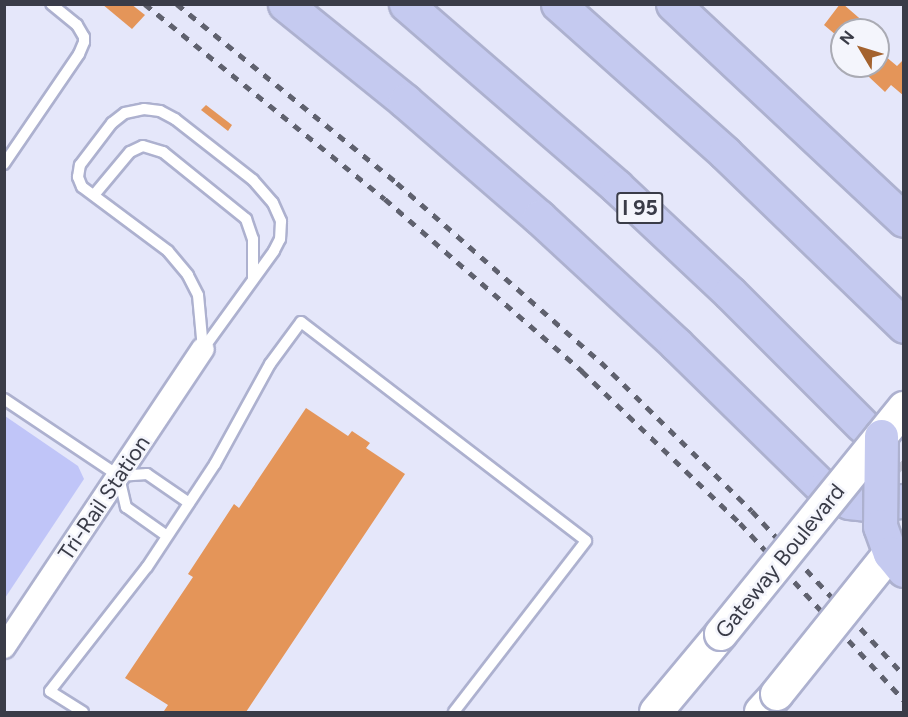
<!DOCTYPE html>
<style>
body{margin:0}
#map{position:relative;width:908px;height:717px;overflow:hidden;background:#e5e7fa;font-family:Figtree,sans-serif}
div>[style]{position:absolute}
.green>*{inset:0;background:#c0c5f8}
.building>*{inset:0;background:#e49559}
.highway-tunnel>*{height:33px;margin-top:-16.5px;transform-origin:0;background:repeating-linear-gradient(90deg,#c3c5d6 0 33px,transparent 0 49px)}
.roads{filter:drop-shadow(2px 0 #adb1cf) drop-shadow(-2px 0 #adb1cf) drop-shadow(0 2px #adb1cf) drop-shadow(0 -2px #adb1cf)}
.lane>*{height:10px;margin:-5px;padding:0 5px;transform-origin:5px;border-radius:5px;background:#fff}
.street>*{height:22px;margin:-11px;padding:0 11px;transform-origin:11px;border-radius:11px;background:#fff}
.secondary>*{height:32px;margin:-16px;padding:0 16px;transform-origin:16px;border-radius:16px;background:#fff}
.highway>*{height:33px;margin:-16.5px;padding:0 16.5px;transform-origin:16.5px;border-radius:16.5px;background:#c5caf0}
.rail>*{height:4.5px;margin-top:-2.25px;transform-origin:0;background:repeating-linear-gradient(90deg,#5f616e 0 8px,transparent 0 16px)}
.bridges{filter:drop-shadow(2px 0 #adb1cf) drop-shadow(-2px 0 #adb1cf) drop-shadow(0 2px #adb1cf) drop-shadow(0 -2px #adb1cf)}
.secondary-bridge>*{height:32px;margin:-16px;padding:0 16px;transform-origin:16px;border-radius:16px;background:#fff}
.highway-bridge>*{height:33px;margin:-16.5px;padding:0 16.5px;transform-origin:16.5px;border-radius:16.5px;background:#c5caf0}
span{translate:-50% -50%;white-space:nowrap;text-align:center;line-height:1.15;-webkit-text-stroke:5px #f4f5fc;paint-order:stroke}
.shield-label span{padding:2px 4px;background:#f4f5fc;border:2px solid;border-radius:4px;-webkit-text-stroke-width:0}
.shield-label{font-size:21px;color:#3a3c48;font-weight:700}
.street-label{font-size:22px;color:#3a3c48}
.frame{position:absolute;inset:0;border:6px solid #3a3c48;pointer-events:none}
.north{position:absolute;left:830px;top:18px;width:60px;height:60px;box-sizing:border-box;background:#f4f5fc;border:2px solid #aaabb4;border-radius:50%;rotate:308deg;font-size:16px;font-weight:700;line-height:24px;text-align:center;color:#3a3c48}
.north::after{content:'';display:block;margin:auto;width:21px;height:27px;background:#a4622e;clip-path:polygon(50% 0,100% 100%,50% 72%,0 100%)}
</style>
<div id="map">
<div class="green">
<div style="clip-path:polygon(5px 416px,78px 466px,84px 479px,5px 598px)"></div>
</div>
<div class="building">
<div style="clip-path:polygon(102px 4px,131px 4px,145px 15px,132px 29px)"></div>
<div style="clip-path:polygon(840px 4px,843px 4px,873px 30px,842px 30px,842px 40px,824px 25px)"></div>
<div style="clip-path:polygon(885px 56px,897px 66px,904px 59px,904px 96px,891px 85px,885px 92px,868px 76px)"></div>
<div style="clip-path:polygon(206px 105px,232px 125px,228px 131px,201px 110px)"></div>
<div style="clip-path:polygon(306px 408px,348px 436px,352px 431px,370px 443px,366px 448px,405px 474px,246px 712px,166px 712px,164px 711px,168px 705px,125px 678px,193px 577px,188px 574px,234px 504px,239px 508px)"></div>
</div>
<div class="highway-tunnel">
<div style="left:865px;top:428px;width:56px;rotate:45.7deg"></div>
</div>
<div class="roads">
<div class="lane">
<div style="left:144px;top:109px;width:16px;rotate:7deg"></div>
<div style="left:160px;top:111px;width:17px;rotate:28deg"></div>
<div style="left:175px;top:119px;width:99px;rotate:38deg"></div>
<div style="left:253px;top:180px;width:30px;rotate:49deg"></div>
<div style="left:273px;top:203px;width:20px;rotate:66deg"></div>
<div style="left:281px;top:221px;width:18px;rotate:93deg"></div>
<div style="left:280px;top:239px;width:13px;rotate:117deg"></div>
<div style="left:274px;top:251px;width:121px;rotate:125.9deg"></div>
<div style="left:203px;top:349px;width:54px;rotate:-95.3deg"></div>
<div style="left:198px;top:295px;width:22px;rotate:-117deg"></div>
<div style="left:188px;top:275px;width:31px;rotate:-130deg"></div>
<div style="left:168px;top:251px;width:107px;rotate:-143.3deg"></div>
<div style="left:82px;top:187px;width:11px;rotate:-112deg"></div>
<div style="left:78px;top:177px;width:12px;rotate:-81deg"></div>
<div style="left:80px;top:165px;width:53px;rotate:-52.7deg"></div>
<div style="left:112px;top:123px;width:16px;rotate:-38deg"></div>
<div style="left:125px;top:113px;width:19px;rotate:-12deg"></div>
<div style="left:4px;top:164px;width:133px;rotate:-55.7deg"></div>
<div style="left:79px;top:54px;width:13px;rotate:-67deg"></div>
<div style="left:84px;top:42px;width:5px;rotate:-90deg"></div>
<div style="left:84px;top:37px;width:14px;rotate:-120deg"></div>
<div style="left:77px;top:25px;width:33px;rotate:-141deg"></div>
<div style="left:94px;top:195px;width:56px;rotate:-50.1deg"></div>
<div style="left:130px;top:152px;width:14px;rotate:-25deg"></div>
<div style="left:143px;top:146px;width:21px;rotate:17deg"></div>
<div style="left:163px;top:152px;width:107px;rotate:38.9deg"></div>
<div style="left:246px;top:219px;width:21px;rotate:71deg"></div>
<div style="left:253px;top:239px;width:39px;rotate:90deg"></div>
<div style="left:4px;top:399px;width:138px;rotate:33.8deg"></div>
<div style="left:119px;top:476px;width:28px;rotate:-4deg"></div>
<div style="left:147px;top:474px;width:51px;rotate:34.6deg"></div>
<div style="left:119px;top:477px;width:31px;rotate:77deg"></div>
<div style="left:126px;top:507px;width:50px;rotate:35.3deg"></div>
<div style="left:83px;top:712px;width:39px;rotate:-148deg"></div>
<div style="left:50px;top:691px;width:157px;rotate:-52deg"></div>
<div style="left:147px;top:567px;width:123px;rotate:-56.6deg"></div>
<div style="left:215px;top:464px;width:114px;rotate:-61.2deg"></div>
<div style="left:270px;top:364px;width:52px;rotate:-53.6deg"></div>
<div style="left:301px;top:322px;width:359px;rotate:37.5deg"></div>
<div style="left:586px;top:541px;width:216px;rotate:127.7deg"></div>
</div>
<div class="street">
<div style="left:4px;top:647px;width:358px;rotate:-56.3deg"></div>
</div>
<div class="secondary">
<div style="left:656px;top:712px;width:102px;rotate:-50.2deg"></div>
<div style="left:761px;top:712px;width:24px;rotate:-48deg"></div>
</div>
<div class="highway">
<div style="left:285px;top:4px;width:154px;rotate:38.9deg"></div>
<div style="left:405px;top:101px;width:177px;rotate:40.9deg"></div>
<div style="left:539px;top:217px;width:187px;rotate:42.8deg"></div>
<div style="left:676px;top:344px;width:207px;rotate:44.4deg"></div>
<div style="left:824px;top:489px;width:28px;rotate:27deg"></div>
<div style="left:849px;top:502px;width:19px;rotate:6deg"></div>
<div style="left:868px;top:504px;width:36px;rotate:-5deg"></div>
<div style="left:406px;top:4px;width:278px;rotate:40.9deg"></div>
<div style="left:616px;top:186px;width:156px;rotate:43.2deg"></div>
<div style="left:730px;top:293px;width:187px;rotate:45deg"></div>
<div style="left:558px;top:4px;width:224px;rotate:41.7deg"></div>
<div style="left:725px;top:153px;width:249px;rotate:44deg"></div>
<div style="left:673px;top:4px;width:316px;rotate:43.1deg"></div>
</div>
</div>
<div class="rail">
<div style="left:145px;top:4px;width:309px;rotate:39.1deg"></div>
<div style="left:385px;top:199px;width:262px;rotate:41.1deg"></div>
<div style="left:582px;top:371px;width:219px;rotate:43.9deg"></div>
<div style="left:740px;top:523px;width:241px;rotate:47.2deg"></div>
<div style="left:177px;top:4px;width:284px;rotate:39.1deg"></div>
<div style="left:397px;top:183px;width:271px;rotate:41.3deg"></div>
<div style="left:601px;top:362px;width:212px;rotate:44.6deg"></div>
<div style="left:752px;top:511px;width:224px;rotate:47.2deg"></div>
</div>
<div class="bridges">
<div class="secondary-bridge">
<div style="left:721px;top:634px;width:291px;rotate:-51deg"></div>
<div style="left:777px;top:694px;width:181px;rotate:-51.3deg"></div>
</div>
<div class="highway-bridge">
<div style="left:881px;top:436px;width:90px;rotate:90.6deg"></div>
<div style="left:880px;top:526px;width:29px;rotate:70deg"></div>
<div style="left:890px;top:553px;width:22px;rotate:51deg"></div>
</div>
</div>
<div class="shield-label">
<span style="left:640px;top:208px">I 95</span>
</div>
<div class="street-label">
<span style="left:104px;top:498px;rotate:-56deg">Tri-Rail Station</span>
<span style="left:780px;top:561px;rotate:-51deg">Gateway Boulevard</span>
</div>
<div class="frame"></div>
<div class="north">N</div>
</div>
